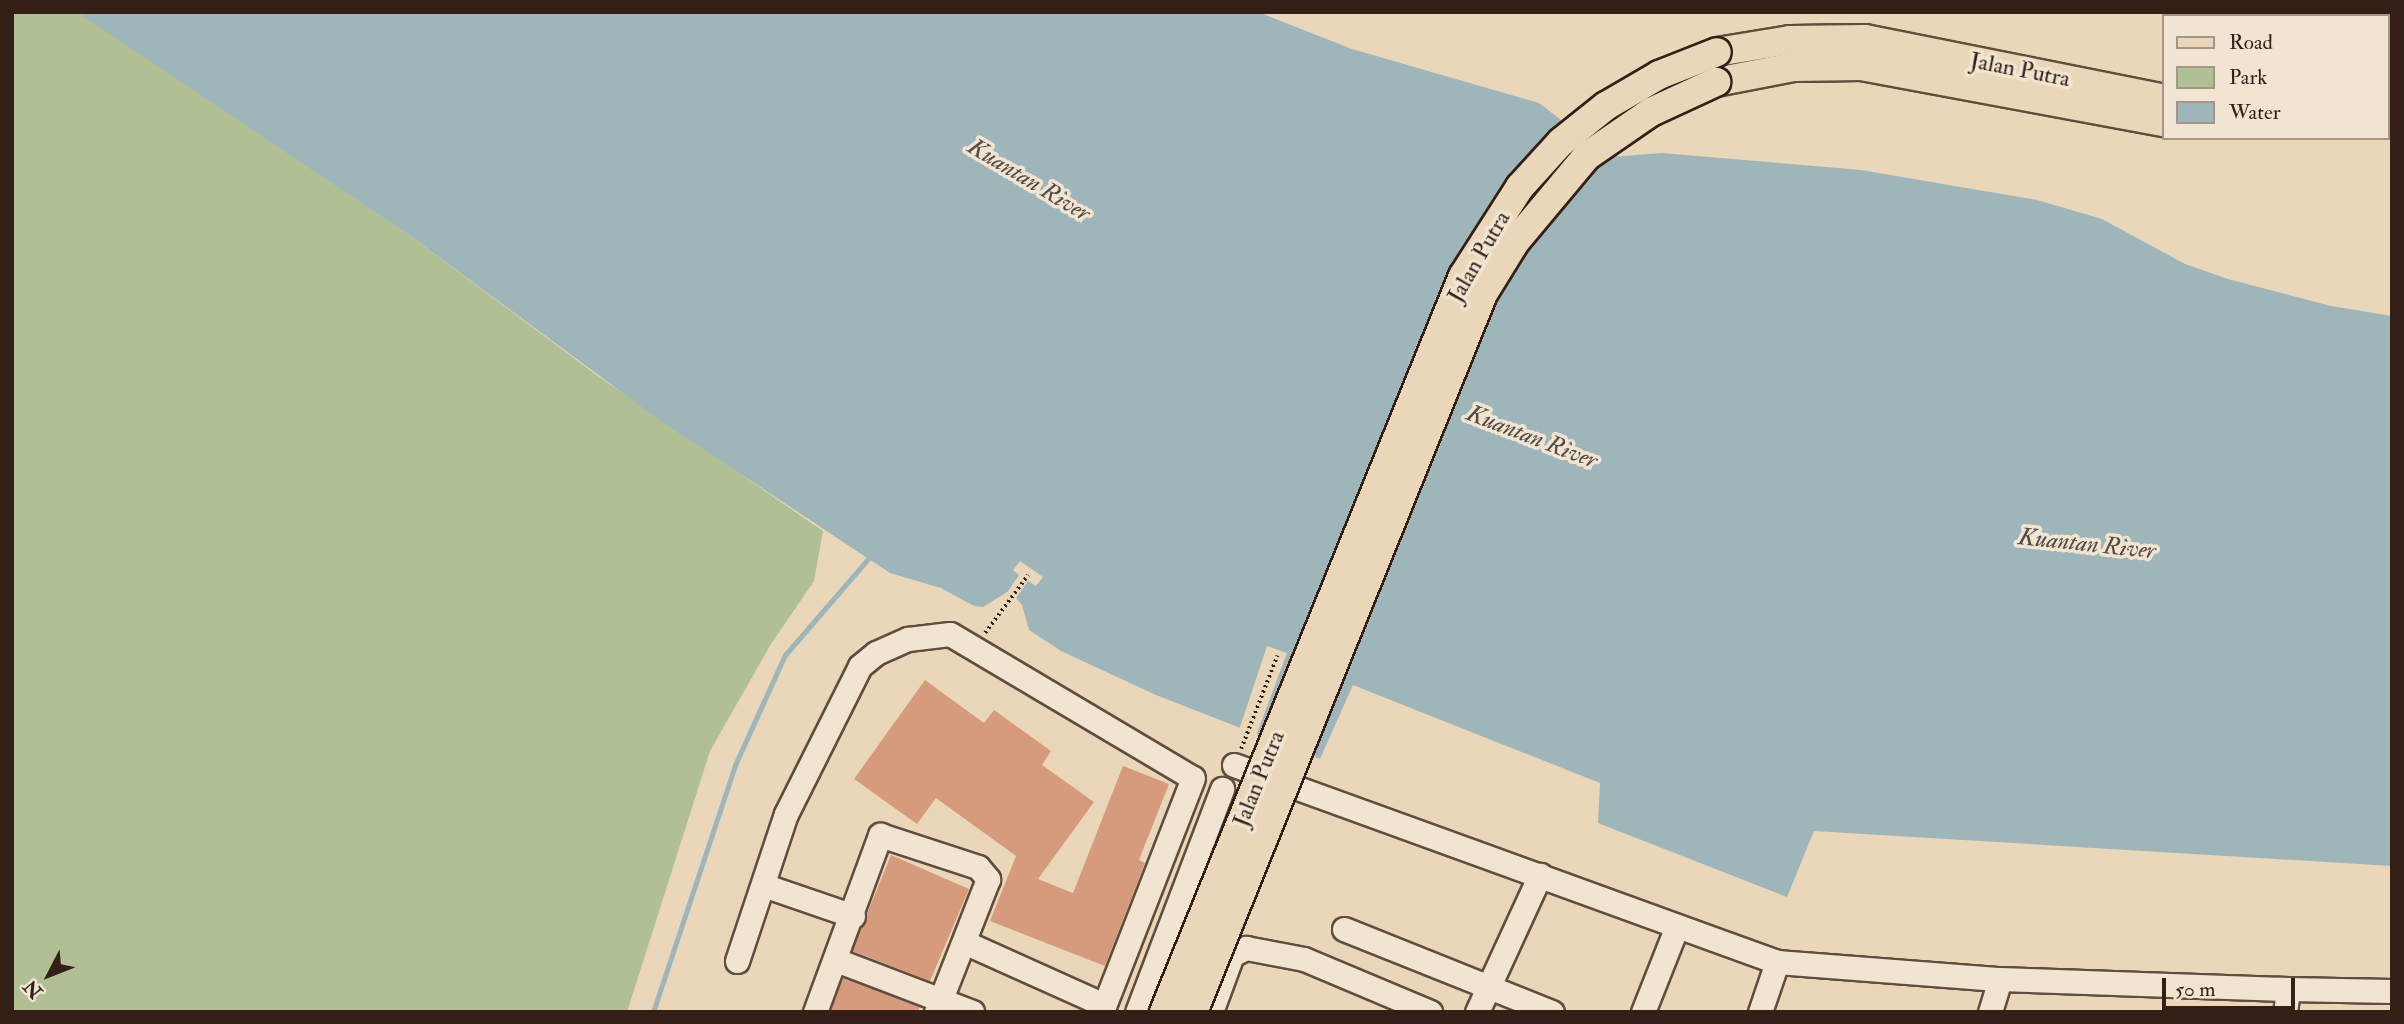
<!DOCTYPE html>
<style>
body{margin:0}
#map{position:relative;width:2404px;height:1024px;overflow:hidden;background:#ead6b8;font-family:"IM FELL Double Pica",serif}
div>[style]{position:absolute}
.green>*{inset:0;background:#b0bf94}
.water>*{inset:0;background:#9eb6ba}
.pier>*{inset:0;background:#ead6b8}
.stream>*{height:5px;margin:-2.5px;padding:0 2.5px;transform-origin:2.5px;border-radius:2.5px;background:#9eb6ba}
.building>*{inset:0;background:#d69b7d}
.path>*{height:3.5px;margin-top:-1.75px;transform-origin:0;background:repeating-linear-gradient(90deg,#331f16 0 2px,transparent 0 5.5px)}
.roads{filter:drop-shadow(2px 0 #614d3e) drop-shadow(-2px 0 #614d3e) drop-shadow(0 2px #614d3e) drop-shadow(0 -2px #614d3e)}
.minor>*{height:23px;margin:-11.5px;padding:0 11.5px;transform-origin:11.5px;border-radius:11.5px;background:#f1e4d1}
.major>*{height:28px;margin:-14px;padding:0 14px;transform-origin:14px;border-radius:14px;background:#ead6b8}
.bridges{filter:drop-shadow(2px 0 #331f16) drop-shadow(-2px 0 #331f16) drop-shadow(0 2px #331f16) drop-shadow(0 -2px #331f16)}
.major-bridge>*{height:28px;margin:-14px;padding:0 14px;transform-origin:14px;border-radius:14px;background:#ead6b8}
span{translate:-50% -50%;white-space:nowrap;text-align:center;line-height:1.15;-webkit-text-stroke:7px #f1e4d1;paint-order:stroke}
.street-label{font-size:23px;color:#331f16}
.water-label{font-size:24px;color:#534c47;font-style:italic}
.frame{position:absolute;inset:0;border:14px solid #331f16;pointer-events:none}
.legend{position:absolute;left:2162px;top:14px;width:228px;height:126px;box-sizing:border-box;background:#f1e4d1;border:2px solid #a59586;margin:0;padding:9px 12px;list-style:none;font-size:21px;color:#331f16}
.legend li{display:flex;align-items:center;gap:14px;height:35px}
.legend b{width:35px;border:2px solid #a59586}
.north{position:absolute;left:14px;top:940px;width:70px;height:70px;-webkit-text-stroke:5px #f1e4d1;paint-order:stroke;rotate:228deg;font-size:19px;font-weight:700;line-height:28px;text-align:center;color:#331f16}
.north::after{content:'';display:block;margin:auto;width:24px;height:32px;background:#331f16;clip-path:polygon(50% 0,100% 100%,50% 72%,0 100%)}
.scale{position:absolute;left:2162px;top:978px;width:133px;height:32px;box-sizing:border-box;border:4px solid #331f16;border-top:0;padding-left:9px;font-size:21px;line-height:24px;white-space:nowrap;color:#331f16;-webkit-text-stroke:5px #f1e4d1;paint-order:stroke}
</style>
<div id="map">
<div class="green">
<div style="clip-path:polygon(12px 12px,77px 12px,101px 26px,409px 235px,595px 374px,823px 531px,814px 581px,771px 644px,710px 751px,627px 1012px,12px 1012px)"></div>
</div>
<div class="water">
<div style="clip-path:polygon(77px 12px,1258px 12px,1352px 49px,1539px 103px,1609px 157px,1662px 153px,1861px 170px,2037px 200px,2102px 219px,2185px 264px,2228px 279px,2331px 306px,2392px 316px,2392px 866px,1814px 831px,1787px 897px,1598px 823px,1600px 783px,1353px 685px,1320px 759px,1156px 695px,1061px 651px,1029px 630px,1022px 605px,1013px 594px,1007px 592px,983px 607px,974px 606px,941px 588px,890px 573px,662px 422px,409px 235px)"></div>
</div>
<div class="pier">
<div style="clip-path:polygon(1020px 561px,1043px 577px,1036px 586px,1028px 581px,1015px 600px,1007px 596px,1002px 600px,1019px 575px,1013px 570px)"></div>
<div style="clip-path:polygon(1267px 646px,1287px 653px,1256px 736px,1239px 730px)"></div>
</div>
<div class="stream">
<div style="left:653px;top:1012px;width:260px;rotate:-71.6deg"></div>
<div style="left:735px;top:765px;width:121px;rotate:-65.6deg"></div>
<div style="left:785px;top:655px;width:127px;rotate:-49.2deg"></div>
</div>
<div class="building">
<div style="clip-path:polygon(925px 680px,984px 723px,994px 710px,1051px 751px,1042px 765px,1094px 802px,1038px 879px,1073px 893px,1123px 766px,1169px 784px,1139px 860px,1145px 863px,1105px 966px,990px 921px,1016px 856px,936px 798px,917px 824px,854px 779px)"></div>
<div style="clip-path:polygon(891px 855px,969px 889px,930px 981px,852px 951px)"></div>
<div style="clip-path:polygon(843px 977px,920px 1007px,917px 1012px,830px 1012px)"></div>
</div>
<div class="path">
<div style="left:985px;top:633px;width:72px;rotate:-53.4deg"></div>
<div style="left:1241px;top:749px;width:100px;rotate:-68.8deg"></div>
</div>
<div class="roads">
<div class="minor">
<div style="left:1234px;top:765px;width:578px;rotate:19.94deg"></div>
<div style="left:1777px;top:962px;width:224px;rotate:4.4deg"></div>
<div style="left:2000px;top:979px;width:288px;rotate:2deg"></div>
<div style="left:2288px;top:989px;width:23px;rotate:97deg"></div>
<div style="left:766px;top:886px;width:92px;rotate:19deg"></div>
<div style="left:1344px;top:929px;width:224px;rotate:21.8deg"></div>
<div style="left:964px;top:942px;width:154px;rotate:24.2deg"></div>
<div style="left:1232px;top:955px;width:16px;rotate:-27deg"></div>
<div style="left:1246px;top:948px;width:59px;rotate:10.7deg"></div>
<div style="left:1304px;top:959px;width:137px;rotate:22.8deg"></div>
<div style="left:836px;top:960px;width:146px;rotate:20.9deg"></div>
<div style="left:737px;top:961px;width:155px;rotate:-71.6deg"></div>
<div style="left:786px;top:814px;width:165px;rotate:-63.4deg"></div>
<div style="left:860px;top:666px;width:21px;rotate:-39deg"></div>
<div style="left:876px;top:653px;width:35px;rotate:-24deg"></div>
<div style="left:908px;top:639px;width:42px;rotate:-6.8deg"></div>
<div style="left:950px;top:634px;width:282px;rotate:30.7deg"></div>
<div style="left:1193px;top:778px;width:251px;rotate:111.3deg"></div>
<div style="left:2288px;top:989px;width:104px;rotate:1.1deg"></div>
<div style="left:815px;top:1012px;width:189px;rotate:-69.8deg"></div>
<div style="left:880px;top:835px;width:103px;rotate:18.1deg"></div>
<div style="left:978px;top:867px;width:16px;rotate:50deg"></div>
<div style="left:988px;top:879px;width:143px;rotate:111.4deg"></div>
<div style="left:1137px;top:1012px;width:239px;rotate:-69.1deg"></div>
<div style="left:1211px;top:1012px;width:61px;rotate:-69.8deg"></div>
<div style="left:1232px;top:955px;width:13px;rotate:-113deg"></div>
<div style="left:1477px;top:1012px;width:151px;rotate:-65.3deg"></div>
<div style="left:1643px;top:1012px;width:92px;rotate:-68.4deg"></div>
<div style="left:1760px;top:1012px;width:53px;rotate:-71.2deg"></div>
<div style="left:1990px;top:1012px;width:34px;rotate:-73deg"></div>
</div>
<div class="major">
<div style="left:1717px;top:52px;width:74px;rotate:-9.3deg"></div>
<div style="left:1790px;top:40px;width:75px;rotate:-0.8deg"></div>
<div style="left:1865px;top:39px;width:305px;rotate:11.3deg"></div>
<div style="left:2388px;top:64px;width:4px;rotate:-27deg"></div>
<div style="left:1716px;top:82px;width:79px;rotate:-10.9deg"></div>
<div style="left:1794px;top:67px;width:67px;rotate:-0.9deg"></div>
<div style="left:1861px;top:66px;width:308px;rotate:10.5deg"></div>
<div style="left:2388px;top:91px;width:4px;rotate:-27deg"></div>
</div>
</div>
<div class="bridges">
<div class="major-bridge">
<div style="left:1164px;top:1012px;width:794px;rotate:-67.89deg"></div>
<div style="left:1463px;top:276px;width:106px;rotate:-57.4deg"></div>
<div style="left:1520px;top:187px;width:61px;rotate:-47.7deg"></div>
<div style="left:1561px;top:142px;width:58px;rotate:-38.7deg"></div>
<div style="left:1606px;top:106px;width:61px;rotate:-30.3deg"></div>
<div style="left:1659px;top:75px;width:62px;rotate:-21.6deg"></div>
<div style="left:1193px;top:1012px;width:774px;rotate:-68.01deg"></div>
<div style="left:1483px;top:294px;width:61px;rotate:-58.4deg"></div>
<div style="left:1515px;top:242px;width:112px;rotate:-50.1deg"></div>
<div style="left:1587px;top:156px;width:78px;rotate:-34.5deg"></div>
<div style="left:1651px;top:112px;width:72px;rotate:-24.8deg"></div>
</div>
</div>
<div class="street-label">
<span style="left:2020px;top:70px;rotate:11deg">Jalan Putra</span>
<span style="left:1479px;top:257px;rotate:-60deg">Jalan Putra</span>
<span style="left:1259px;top:779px;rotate:-68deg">Jalan Putra</span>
</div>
<div class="water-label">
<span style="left:1029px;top:180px;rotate:31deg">Kuantan River</span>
<span style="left:1532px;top:437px;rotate:21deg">Kuantan River</span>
<span style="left:2087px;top:544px;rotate:6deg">Kuantan River</span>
</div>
<div class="frame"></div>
<ul class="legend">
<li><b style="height:9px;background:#ead6b8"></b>Road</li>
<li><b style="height:19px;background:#b0bf94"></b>Park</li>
<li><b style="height:19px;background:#9eb6ba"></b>Water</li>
</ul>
<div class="north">N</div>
<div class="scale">50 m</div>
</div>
